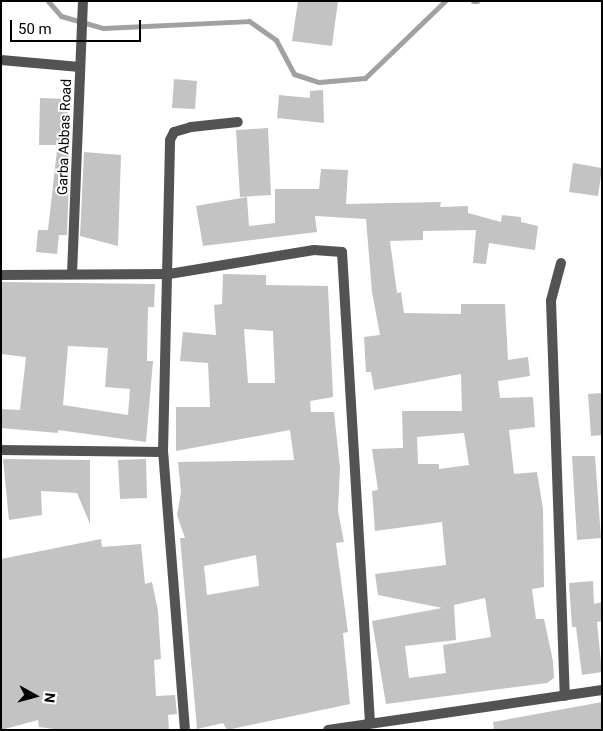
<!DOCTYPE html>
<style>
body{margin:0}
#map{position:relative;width:603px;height:731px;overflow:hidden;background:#fff;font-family:Roboto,sans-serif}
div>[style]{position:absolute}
.stream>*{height:5px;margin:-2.5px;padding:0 2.5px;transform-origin:2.5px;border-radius:2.5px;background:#a1a1a1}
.building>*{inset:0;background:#c3c3c3}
.street>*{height:10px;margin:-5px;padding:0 5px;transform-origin:5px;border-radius:5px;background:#535353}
span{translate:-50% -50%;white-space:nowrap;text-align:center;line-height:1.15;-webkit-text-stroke:4px #fff;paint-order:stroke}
.street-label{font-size:14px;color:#000}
.frame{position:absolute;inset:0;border:2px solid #000;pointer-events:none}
.north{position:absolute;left:10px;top:671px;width:50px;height:50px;-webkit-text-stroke:4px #fff;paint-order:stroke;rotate:97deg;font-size:14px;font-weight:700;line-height:20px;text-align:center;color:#000}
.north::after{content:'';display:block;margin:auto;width:18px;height:22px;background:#000;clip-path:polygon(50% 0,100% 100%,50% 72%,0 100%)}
.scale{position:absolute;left:10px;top:20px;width:131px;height:22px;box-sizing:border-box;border:2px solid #000;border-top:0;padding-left:6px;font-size:15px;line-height:18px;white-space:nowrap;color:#000;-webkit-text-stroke:4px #fff;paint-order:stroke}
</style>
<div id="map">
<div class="stream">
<div style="left:48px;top:1px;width:20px;rotate:49deg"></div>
<div style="left:61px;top:16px;width:44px;rotate:15.9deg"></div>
<div style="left:103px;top:28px;width:146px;rotate:-2.7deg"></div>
<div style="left:249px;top:21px;width:33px;rotate:35deg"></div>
<div style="left:276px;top:40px;width:38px;rotate:62deg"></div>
<div style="left:294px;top:74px;width:26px;rotate:18deg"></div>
<div style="left:319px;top:82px;width:46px;rotate:-5deg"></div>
<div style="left:365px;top:78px;width:111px;rotate:-43.9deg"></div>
<div style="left:473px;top:1px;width:4px"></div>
</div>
<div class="building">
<div style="clip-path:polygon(298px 1px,338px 1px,332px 46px,292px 41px)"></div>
<div style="clip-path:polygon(174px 79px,197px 81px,195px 109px,172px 108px)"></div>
<div style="clip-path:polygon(323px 90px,324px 123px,277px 118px,279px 95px,310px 98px,310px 91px)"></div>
<div style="clip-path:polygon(40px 98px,68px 99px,67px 145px,39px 145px)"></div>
<div style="clip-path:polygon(268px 128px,271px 195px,240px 197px,236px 130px)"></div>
<div style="clip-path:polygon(57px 150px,70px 151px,67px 235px,59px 235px,57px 254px,36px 252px,38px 230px,48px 230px)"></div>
<div style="clip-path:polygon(84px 152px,121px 155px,118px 246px,80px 236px)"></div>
<div style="clip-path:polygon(573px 163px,602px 168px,598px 196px,569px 192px)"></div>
<div style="clip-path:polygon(evenodd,321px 169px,348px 170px,346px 204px,441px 202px,440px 207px,468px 206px,468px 213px,501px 222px,502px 215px,521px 217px,521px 222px,538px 226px,535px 250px,489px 243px,486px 264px,473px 263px,476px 230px,423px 231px,423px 240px,390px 241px,397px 293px,401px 292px,404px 313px,461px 314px,461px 304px,505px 304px,508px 360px,528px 357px,530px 376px,498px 381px,500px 398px,533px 397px,535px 427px,509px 430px,514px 474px,537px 472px,543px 509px,544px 587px,532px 589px,536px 619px,544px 619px,553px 661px,554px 678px,547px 683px,386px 704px,372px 621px,442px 608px,378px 595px,375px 574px,446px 565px,442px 522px,375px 531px,372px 491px,378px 490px,372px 449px,403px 448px,402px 411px,462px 411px,461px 374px,374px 390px,371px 372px,366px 372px,364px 337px,380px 335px,372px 292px,366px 219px,315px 216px,317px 232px,203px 246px,196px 206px,247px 197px,249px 226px,275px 223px,275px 189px,319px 189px,321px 169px,464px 433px,469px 465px,439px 469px,439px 464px,418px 464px,417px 437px,464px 433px,321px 169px,485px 598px,491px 637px,443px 645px,446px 673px,409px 678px,405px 646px,456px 640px,454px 605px,485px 598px)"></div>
<div style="clip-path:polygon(evenodd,223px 274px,266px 275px,266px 285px,328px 286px,333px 397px,310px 401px,311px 412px,334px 412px,340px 468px,338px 511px,344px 542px,336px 543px,348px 632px,343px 633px,350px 704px,227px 730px,223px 723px,197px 729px,180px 538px,185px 538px,177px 515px,181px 492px,178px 462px,294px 460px,290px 430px,176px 451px,176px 407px,210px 407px,208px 363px,180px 361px,183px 332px,216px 335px,214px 305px,222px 304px,223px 274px,244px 329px,273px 331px,275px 383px,248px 383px,244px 329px,223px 274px,256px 555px,259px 586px,207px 595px,204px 566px,256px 555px)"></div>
<div style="clip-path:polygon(evenodd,1px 282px,155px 284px,154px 307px,148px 307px,147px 361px,153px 361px,146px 442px,58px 430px,58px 433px,1px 428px,1px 409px,20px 410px,26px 357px,1px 354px,1px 282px,68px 346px,108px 348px,105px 387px,130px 389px,128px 415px,63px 405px,68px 346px)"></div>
<div style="clip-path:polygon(602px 393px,602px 435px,591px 436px,588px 394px)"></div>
<div style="clip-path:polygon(572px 456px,595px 456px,601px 538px,577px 540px)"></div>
<div style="clip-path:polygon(3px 459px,90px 460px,90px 524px,77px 493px,41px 491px,42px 515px,9px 520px)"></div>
<div style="clip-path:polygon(146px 459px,147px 498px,120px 499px,118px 460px)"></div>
<div style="clip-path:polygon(101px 539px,102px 547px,141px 544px,145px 584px,152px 582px,158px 611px,161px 659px,154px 660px,156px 696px,175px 695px,177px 714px,168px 715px,169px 730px,61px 730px,39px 727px,38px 720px,1px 730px,1px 559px)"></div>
<div style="clip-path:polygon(593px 581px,594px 604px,602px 602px,602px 621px,597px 622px,602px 672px,582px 675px,576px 627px,572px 627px,569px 583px)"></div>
<div style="clip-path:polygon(602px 702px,602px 730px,494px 730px,493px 722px)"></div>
</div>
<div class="street">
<div style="left:1px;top:60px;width:79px;rotate:5.1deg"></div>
<div style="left:561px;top:263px;width:39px;rotate:105deg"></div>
<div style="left:551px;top:301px;width:395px;rotate:88deg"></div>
<div style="left:72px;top:274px;width:273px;rotate:-87.7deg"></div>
<div style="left:1px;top:275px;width:168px;rotate:-0.3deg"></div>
<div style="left:169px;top:274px;width:147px;rotate:-9.4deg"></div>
<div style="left:314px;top:250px;width:28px;rotate:4deg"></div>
<div style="left:342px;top:252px;width:472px;rotate:86.6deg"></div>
<div style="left:1px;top:450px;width:162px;rotate:0.7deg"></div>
<div style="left:185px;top:730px;width:279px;rotate:-94.5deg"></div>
<div style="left:163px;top:452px;width:312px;rotate:-88.7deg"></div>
<div style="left:170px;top:140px;width:9px;rotate:-63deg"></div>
<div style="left:174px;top:132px;width:18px;rotate:-16deg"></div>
<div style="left:191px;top:127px;width:47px;rotate:-6.1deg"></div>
<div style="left:328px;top:730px;width:277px;rotate:-8.3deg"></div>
</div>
<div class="street-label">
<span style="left:64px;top:137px;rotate:-88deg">Garba Abbas Road</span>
</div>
<div class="frame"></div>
<div class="north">N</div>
<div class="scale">50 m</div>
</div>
